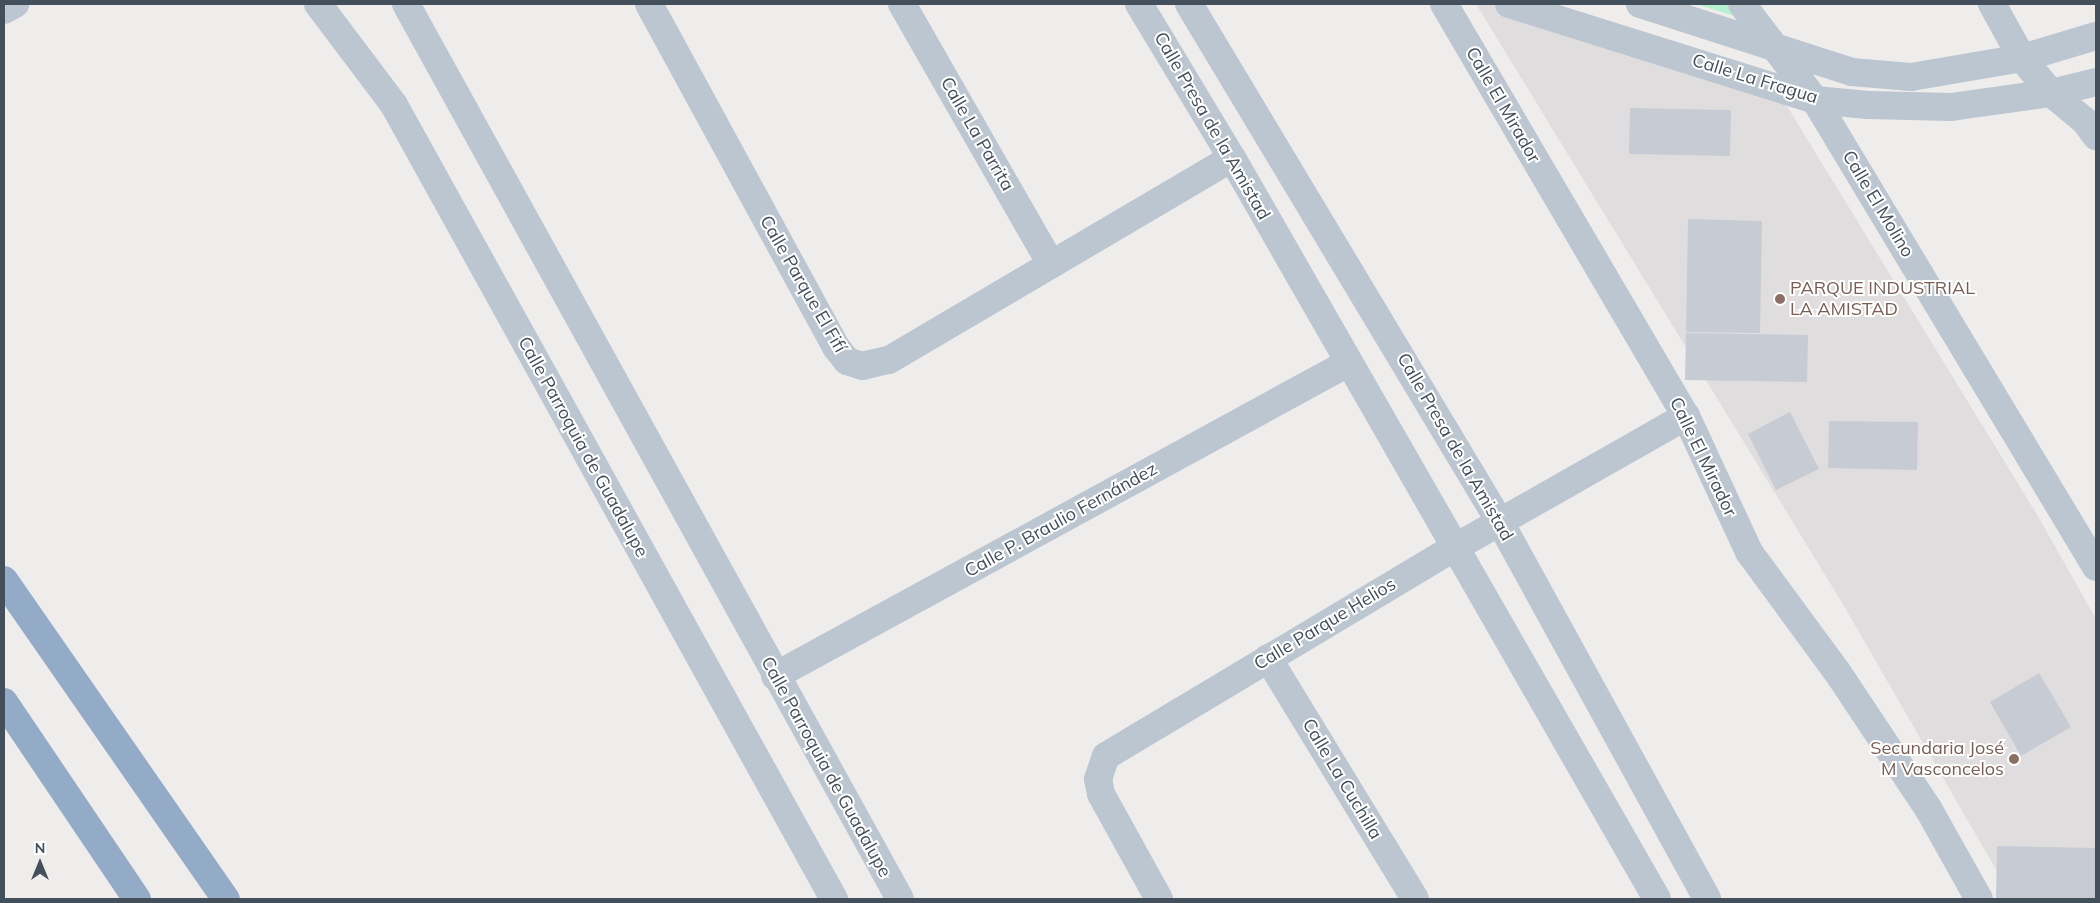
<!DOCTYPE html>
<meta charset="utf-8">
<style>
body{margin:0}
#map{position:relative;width:2100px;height:903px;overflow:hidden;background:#efecec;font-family:Mulish,sans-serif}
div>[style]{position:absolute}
.education>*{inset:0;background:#e0ddde}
.green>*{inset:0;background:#b5f2cf}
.building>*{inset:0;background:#c7cbd3}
.minor>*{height:28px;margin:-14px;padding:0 14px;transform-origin:14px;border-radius:14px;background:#bbc6d0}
.trunk>*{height:28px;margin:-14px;padding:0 14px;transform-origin:14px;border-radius:14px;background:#94abc7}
.dots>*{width:14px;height:14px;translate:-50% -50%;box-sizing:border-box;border:2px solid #fff;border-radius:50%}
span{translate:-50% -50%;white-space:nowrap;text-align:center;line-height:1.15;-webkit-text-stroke:4px #fff;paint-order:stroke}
.street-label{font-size:18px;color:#434f5b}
.education-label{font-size:18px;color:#785e54}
.left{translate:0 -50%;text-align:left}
.right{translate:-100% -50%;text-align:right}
.frame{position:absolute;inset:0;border:5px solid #434f5b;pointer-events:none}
.north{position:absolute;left:15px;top:838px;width:50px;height:50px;-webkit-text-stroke:4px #fff;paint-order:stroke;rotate:0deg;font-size:14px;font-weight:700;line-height:20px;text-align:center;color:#434f5b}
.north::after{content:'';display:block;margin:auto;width:18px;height:22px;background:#434f5b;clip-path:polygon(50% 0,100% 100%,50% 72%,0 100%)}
</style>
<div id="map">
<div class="education">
<div style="clip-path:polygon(1476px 4px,1497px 4px,1771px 80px,2039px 518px,2096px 619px,2096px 899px,2013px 899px,1844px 606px)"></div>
</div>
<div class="green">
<div style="clip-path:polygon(1696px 4px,1733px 4px,1741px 18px)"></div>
</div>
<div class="building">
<div style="clip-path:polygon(1630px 108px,1731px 110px,1730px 156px,1629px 154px)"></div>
<div style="clip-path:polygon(1688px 219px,1762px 221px,1760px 333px,1686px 332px)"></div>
<div style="clip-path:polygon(1686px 333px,1808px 335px,1807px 382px,1685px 380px)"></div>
<div style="clip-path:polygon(1790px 412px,1819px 469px,1776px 490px,1748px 434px)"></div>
<div style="clip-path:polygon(1829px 421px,1918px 422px,1917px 470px,1828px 468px)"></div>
<div style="clip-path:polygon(2039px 673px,2071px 727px,2021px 756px,1990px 702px)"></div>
<div style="clip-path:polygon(1997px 846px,2096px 848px,2096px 899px,1996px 899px)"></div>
</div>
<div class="minor">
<div style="left:318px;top:4px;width:126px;rotate:53deg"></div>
<div style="left:394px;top:105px;width:908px;rotate:61.01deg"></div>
<div style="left:406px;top:4px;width:1022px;rotate:61.1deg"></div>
<div style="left:649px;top:4px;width:391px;rotate:61.4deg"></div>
<div style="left:836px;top:347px;width:18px;rotate:52deg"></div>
<div style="left:847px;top:361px;width:16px;rotate:18deg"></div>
<div style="left:862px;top:366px;width:28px;rotate:-13deg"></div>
<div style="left:889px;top:360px;width:398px;rotate:-30.5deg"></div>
<div style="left:902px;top:4px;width:300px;rotate:60.2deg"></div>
<div style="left:1139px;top:4px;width:180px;rotate:58.9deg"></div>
<div style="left:1232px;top:158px;width:854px;rotate:60.16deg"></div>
<div style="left:1189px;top:4px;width:604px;rotate:59.02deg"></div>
<div style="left:1500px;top:522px;width:430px;rotate:61.2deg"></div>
<div style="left:1444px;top:4px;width:478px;rotate:59.6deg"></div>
<div style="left:1686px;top:416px;width:150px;rotate:65.1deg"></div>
<div style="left:1749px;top:552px;width:150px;rotate:53.7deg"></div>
<div style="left:1838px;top:673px;width:164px;rotate:56.4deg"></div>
<div style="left:1929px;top:810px;width:102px;rotate:60.7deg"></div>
<div style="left:1509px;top:4px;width:321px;rotate:17.4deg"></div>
<div style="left:1815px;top:100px;width:53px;rotate:5.4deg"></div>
<div style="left:1868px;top:105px;width:83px;rotate:1.4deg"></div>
<div style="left:1951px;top:107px;width:101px;rotate:-8deg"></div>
<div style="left:2051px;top:93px;width:46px;rotate:-13.7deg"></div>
<div style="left:1640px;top:4px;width:223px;rotate:17.8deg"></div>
<div style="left:1852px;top:72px;width:59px;rotate:4.8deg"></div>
<div style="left:1911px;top:77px;width:113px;rotate:-9.7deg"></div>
<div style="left:2022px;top:58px;width:77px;rotate:-16.6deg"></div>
<div style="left:1742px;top:4px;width:121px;rotate:52.8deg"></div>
<div style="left:1815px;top:100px;width:545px;rotate:58.96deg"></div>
<div style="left:1992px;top:4px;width:62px;rotate:60.9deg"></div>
<div style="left:2022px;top:58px;width:45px;rotate:50.4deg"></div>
<div style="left:2051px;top:93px;width:44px;rotate:39.5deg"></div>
<div style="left:2085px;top:121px;width:19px;rotate:54deg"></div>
<div style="left:4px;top:10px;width:13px;rotate:-29deg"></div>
<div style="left:1268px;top:658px;width:282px;rotate:58.6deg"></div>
<div style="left:775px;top:676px;width:653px;rotate:-28.65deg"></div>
<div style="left:1159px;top:899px;width:120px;rotate:-118.9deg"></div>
<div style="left:1101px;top:794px;width:15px;rotate:-101deg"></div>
<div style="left:1098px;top:779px;width:24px;rotate:-71deg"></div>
<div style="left:1106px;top:756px;width:405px;rotate:-30.9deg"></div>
<div style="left:1454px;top:548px;width:267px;rotate:-29.6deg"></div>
</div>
<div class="trunk">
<div style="left:4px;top:580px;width:389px;rotate:55.2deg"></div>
<div style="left:4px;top:702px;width:238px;rotate:56deg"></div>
</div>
<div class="dots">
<div style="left:1780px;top:299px;background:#8d6e63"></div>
<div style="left:2014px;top:759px;background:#8d6e63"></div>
</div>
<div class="street-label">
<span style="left:1755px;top:79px;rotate:17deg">Calle La Fragua</span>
<span style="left:1503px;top:105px;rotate:60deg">Calle El Mirador</span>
<span style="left:1212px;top:126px;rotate:60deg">Calle Presa de la Amistad</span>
<span style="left:977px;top:134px;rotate:60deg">Calle La Parrita</span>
<span style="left:1878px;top:204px;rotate:59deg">Calle El Molino</span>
<span style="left:803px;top:284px;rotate:60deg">Calle Parque El Fifí</span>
<span style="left:583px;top:447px;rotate:61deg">Calle Parroquia de Guadalupe</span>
<span style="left:1455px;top:447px;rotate:60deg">Calle Presa de la Amistad</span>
<span style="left:1703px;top:457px;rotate:64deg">Calle El Mirador</span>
<span style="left:1061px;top:520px;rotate:-29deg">Calle P. Braulio Fernández</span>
<span style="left:1325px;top:624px;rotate:-31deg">Calle Parque Helios</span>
<span style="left:826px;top:767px;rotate:61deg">Calle Parroquia de Guadalupe</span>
<span style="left:1342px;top:779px;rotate:59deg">Calle La Cuchilla</span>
</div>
<div class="education-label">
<span class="left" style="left:1790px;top:299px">PARQUE INDUSTRIAL<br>LA AMISTAD</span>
<span class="right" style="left:2004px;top:759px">Secundaria José<br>M Vasconcelos</span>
</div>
<div class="frame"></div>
<div class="north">N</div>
</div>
